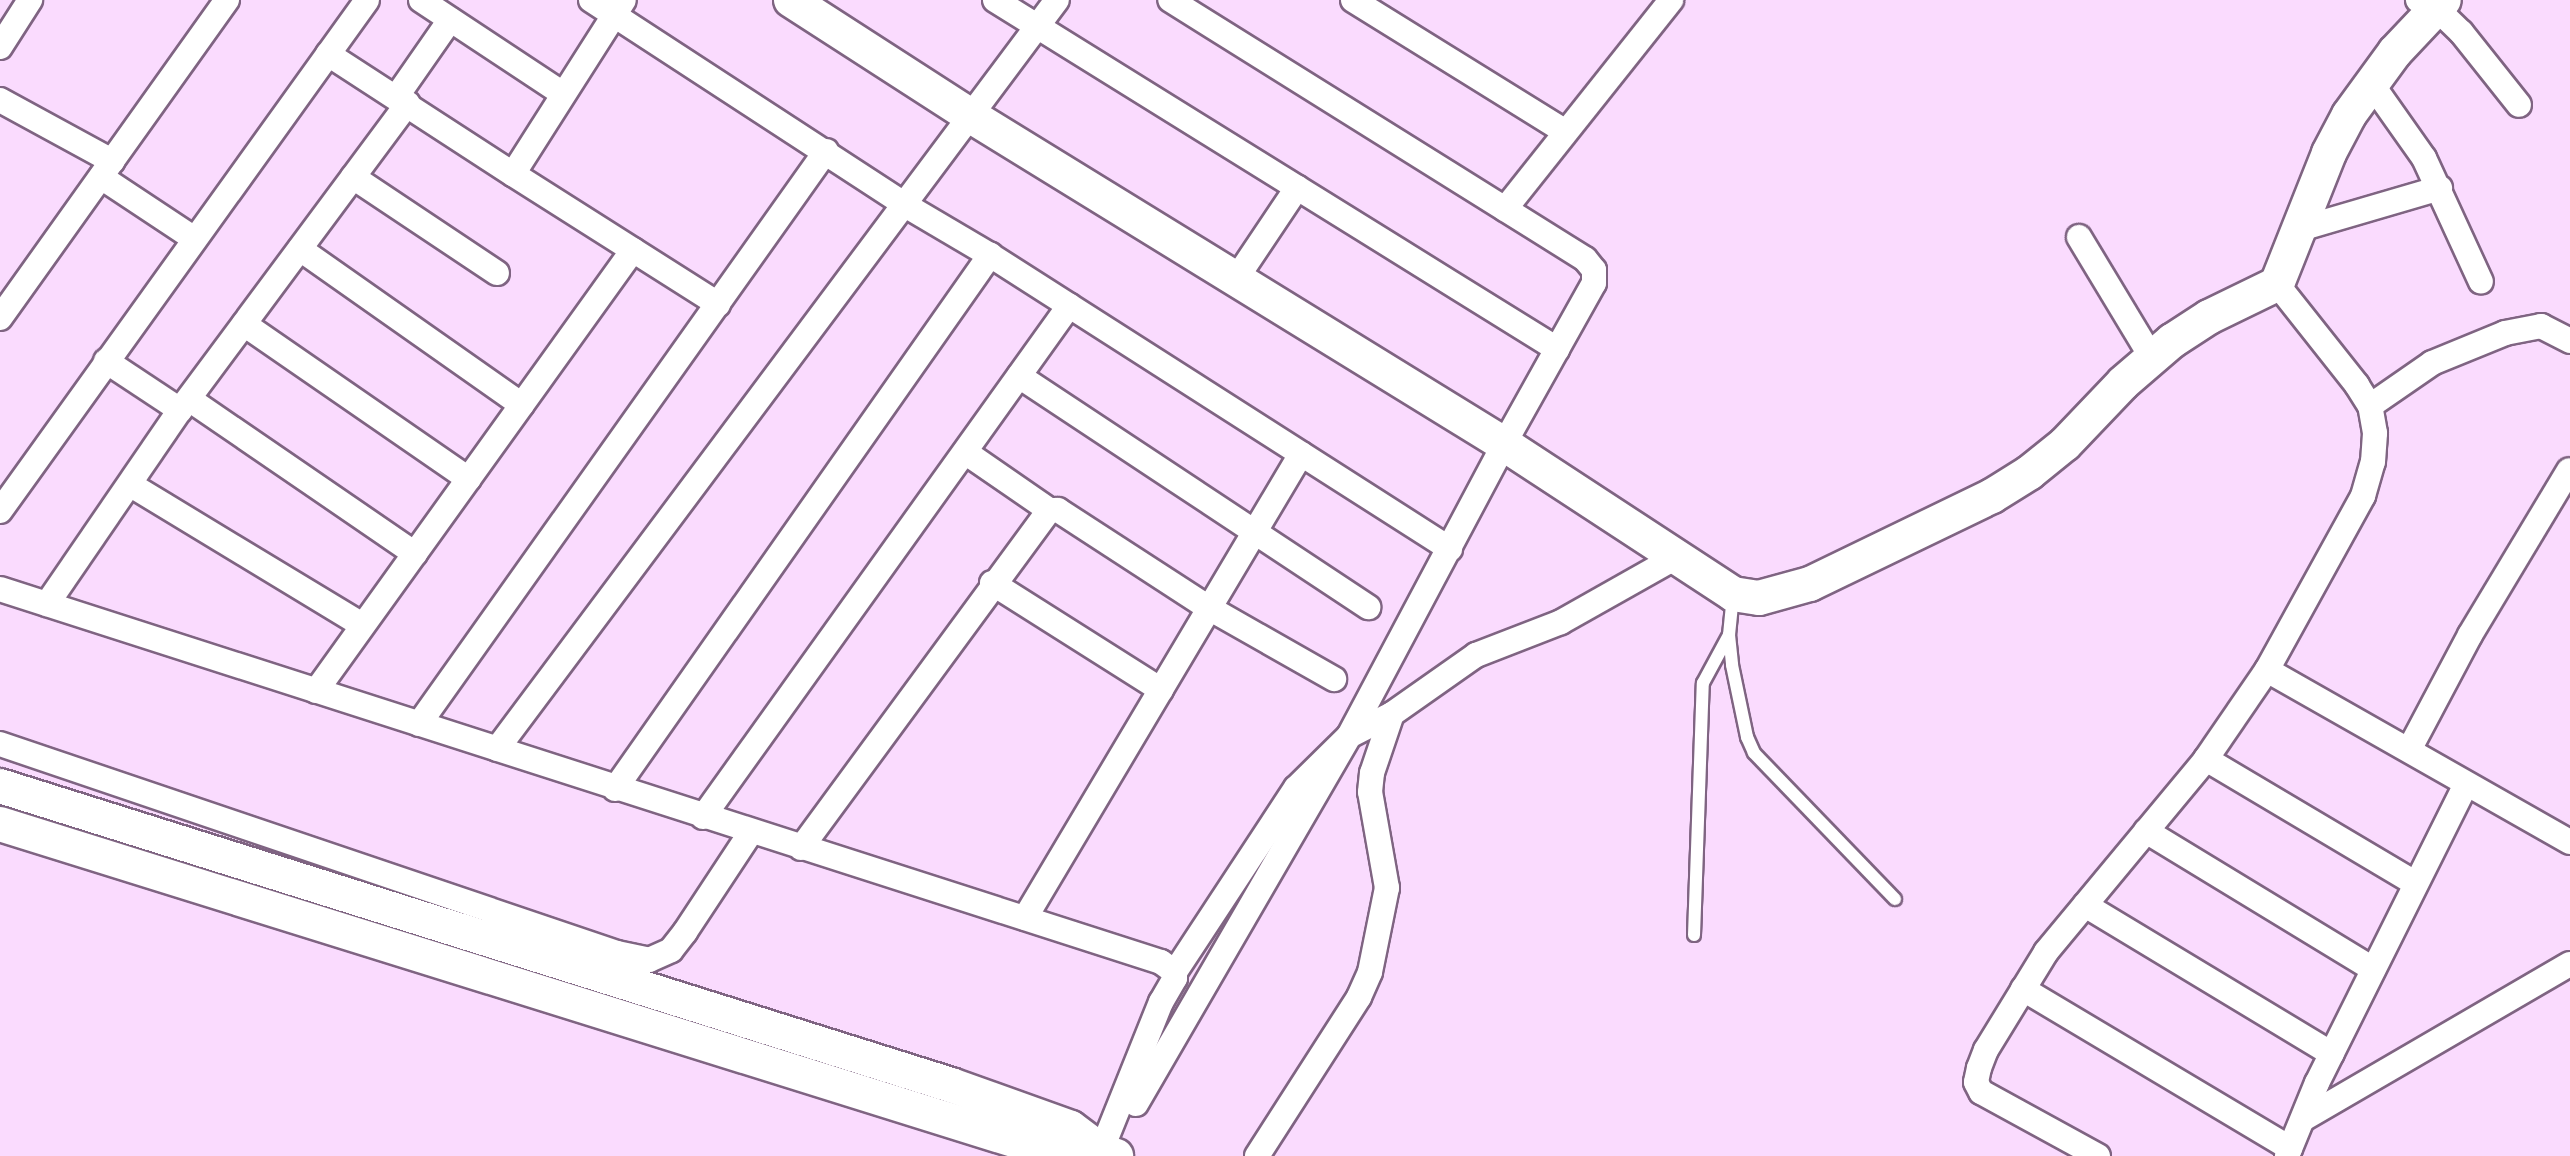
<!DOCTYPE html>
<style>
body{margin:0}
#map{position:relative;width:2570px;height:1156px;overflow:hidden;background:#fadbfe;font-family:Roboto,sans-serif}
div>[style]{position:absolute}
.roads{filter:drop-shadow(2px 0 #7f6482) drop-shadow(-2px 0 #7f6482) drop-shadow(0 2px #7f6482) drop-shadow(0 -2px #7f6482)}
.lane>*{height:12px;margin:-6px;padding:0 6px;transform-origin:6px;border-radius:6px;background:#fff}
.street>*{height:24px;margin:-12px;padding:0 12px;transform-origin:12px;border-radius:12px;background:#fff}
.secondary>*{height:34px;margin:-17px;padding:0 17px;transform-origin:17px;border-radius:17px;background:#fff}
span{translate:-50% -50%;white-space:nowrap;text-align:center;line-height:1.15;-webkit-text-stroke:6px #fcf0fe;paint-order:stroke}
</style>
<div id="map">
<div class="roads">
<div class="lane">
<div style="left:1733px;top:595px;width:40px;rotate:95.7deg"></div>
<div style="left:1729px;top:635px;width:30px;rotate:84deg"></div>
<div style="left:1732px;top:665px;width:74px;rotate:78.2deg"></div>
<div style="left:1747px;top:737px;width:17px;rotate:66deg"></div>
<div style="left:1754px;top:753px;width:203px;rotate:46deg"></div>
<div style="left:1694px;top:935px;width:252px;rotate:-88deg"></div>
<div style="left:1703px;top:683px;width:55px;rotate:-61.6deg"></div>
</div>
<div class="street">
<div style="left:421px;top:0;width:170px;rotate:33.5deg"></div>
<div style="left:591px;top:0;width:375px;rotate:33.1deg"></div>
<div style="left:905px;top:205px;width:99px;rotate:30.5deg"></div>
<div style="left:990px;top:255px;width:546px;rotate:32.58deg"></div>
<div style="left:995px;top:0;width:662px;rotate:31.84deg"></div>
<div style="left:1353px;top:0;width:248px;rotate:31.8deg"></div>
<div style="left:2418px;top:0;width:20px;rotate:24deg"></div>
<div style="left:2436px;top:8px;width:35px;rotate:44deg"></div>
<div style="left:2461px;top:32px;width:93px;rotate:51.5deg"></div>
<div style="left:0;top:47px;width:56px;rotate:-57.4deg"></div>
<div style="left:328px;top:54px;width:221px;rotate:33deg"></div>
<div style="left:513px;top:174px;width:206px;rotate:-57.5deg"></div>
<div style="left:2371px;top:83px;width:92px;rotate:54.8deg"></div>
<div style="left:2424px;top:158px;width:136px;rotate:65.3deg"></div>
<div style="left:397px;top:96px;width:93px;rotate:-55.1deg"></div>
<div style="left:0;top:100px;width:128px;rotate:28.6deg"></div>
<div style="left:513px;top:174px;width:243px;rotate:32.4deg"></div>
<div style="left:101px;top:177px;width:110px;rotate:33.5deg"></div>
<div style="left:353px;top:177px;width:173px;rotate:33.7deg"></div>
<div style="left:1505px;top:209px;width:267px;rotate:-51.5deg"></div>
<div style="left:2300px;top:229px;width:146px;rotate:-16.3deg"></div>
<div style="left:2079px;top:237px;width:141px;rotate:58.9deg"></div>
<div style="left:300px;top:249px;width:271px;rotate:35.1deg"></div>
<div style="left:1236px;top:279px;width:110px;rotate:-56.2deg"></div>
<div style="left:0;top:318px;width:391px;rotate:-54.5deg"></div>
<div style="left:244px;top:324px;width:273px;rotate:34.6deg"></div>
<div style="left:106px;top:361px;width:89px;rotate:33.5deg"></div>
<div style="left:180px;top:410px;width:382px;rotate:-53.4deg"></div>
<div style="left:1019px;top:376px;width:419px;rotate:33.5deg"></div>
<div style="left:189px;top:399px;width:274px;rotate:34.4deg"></div>
<div style="left:2370px;top:406px;width:75px;rotate:-34.7deg"></div>
<div style="left:2432px;top:363px;width:79px;rotate:-22.3deg"></div>
<div style="left:2505px;top:333px;width:37px;rotate:-11deg"></div>
<div style="left:2541px;top:326px;width:33px;rotate:27deg"></div>
<div style="left:965px;top:452px;width:102px;rotate:34.6deg"></div>
<div style="left:131px;top:485px;width:270px;rotate:31.2deg"></div>
<div style="left:0;top:511px;width:629px;rotate:-54.31deg"></div>
<div style="left:992px;top:583px;width:200px;rotate:32.3deg"></div>
<div style="left:0;top:589px;width:1219px;rotate:17.81deg"></div>
<div style="left:1161px;top:962px;width:17px;rotate:36deg"></div>
<div style="left:1175px;top:972px;width:6px;rotate:90deg"></div>
<div style="left:1175px;top:978px;width:28px;rotate:120deg"></div>
<div style="left:1161px;top:1002px;width:161px;rotate:111.9deg"></div>
<div style="left:47px;top:604px;width:235px;rotate:-55.6deg"></div>
<div style="left:2267px;top:670px;width:348px;rotate:29.6deg"></div>
<div style="left:316px;top:691px;width:543px;rotate:-54.29deg"></div>
<div style="left:419px;top:724px;width:703px;rotate:-54.61deg"></div>
<div style="left:0;top:744px;width:651px;rotate:18.71deg"></div>
<div style="left:617px;top:953px;width:33px;rotate:12deg"></div>
<div style="left:649px;top:960px;width:24px;rotate:-24deg"></div>
<div style="left:671px;top:950px;width:23px;rotate:-52deg"></div>
<div style="left:685px;top:932px;width:120px;rotate:-56.6deg"></div>
<div style="left:2410px;top:748px;width:128px;rotate:-62deg"></div>
<div style="left:2470px;top:635px;width:192px;rotate:-59deg"></div>
<div style="left:497px;top:749px;width:935px;rotate:-53.22deg"></div>
<div style="left:2206px;top:759px;width:243px;rotate:30.7deg"></div>
<div style="left:615px;top:789px;width:653px;rotate:-54.92deg"></div>
<div style="left:703px;top:817px;width:629px;rotate:-54.39deg"></div>
<div style="left:2146px;top:831px;width:266px;rotate:31.3deg"></div>
<div style="left:801px;top:848px;width:419px;rotate:-53.7deg"></div>
<div style="left:1049px;top:510px;width:9px"></div>
<div style="left:1058px;top:510px;width:180px;rotate:33deg"></div>
<div style="left:1209px;top:608px;width:144px;rotate:29.6deg"></div>
<div style="left:2085px;top:905px;width:288px;rotate:31.1deg"></div>
<div style="left:1025px;top:918px;width:540px;rotate:-59.25deg"></div>
<div style="left:1175px;top:972px;width:220px;rotate:-56.7deg"></div>
<div style="left:1296px;top:788px;width:74px;rotate:-44.5deg"></div>
<div style="left:1349px;top:736px;width:48px;rotate:-27.1deg"></div>
<div style="left:1392px;top:714px;width:103px;rotate:-35.1deg"></div>
<div style="left:1476px;top:655px;width:91px;rotate:-21.2deg"></div>
<div style="left:1561px;top:622px;width:134px;rotate:-29.4deg"></div>
<div style="left:2023px;top:989px;width:311px;rotate:30.8deg"></div>
<div style="left:1136px;top:1104px;width:425px;rotate:-59.9deg"></div>
<div style="left:1349px;top:736px;width:331px;rotate:-62deg"></div>
<div style="left:1504px;top:444px;width:184px;rotate:-60.8deg"></div>
<div style="left:1594px;top:283px;width:13px;rotate:-90deg"></div>
<div style="left:1594px;top:270px;width:14px;rotate:-129deg"></div>
<div style="left:1585px;top:259px;width:489px;rotate:-148deg"></div>
<div style="left:2305px;top:1118px;width:306px;rotate:-30.2deg"></div>
<div style="left:1257px;top:1156px;width:189px;rotate:-57.3deg"></div>
<div style="left:1359px;top:997px;width:27px;rotate:-66deg"></div>
<div style="left:1370px;top:972px;width:86px;rotate:-78.6deg"></div>
<div style="left:1387px;top:888px;width:97px;rotate:-100deg"></div>
<div style="left:1370px;top:792px;width:19px;rotate:-84deg"></div>
<div style="left:1372px;top:773px;width:62px;rotate:-71.3deg"></div>
<div style="left:2098px;top:1156px;width:133px;rotate:-151.3deg"></div>
<div style="left:1981px;top:1092px;width:11px;rotate:-117deg"></div>
<div style="left:1976px;top:1082px;width:14px;rotate:-78deg"></div>
<div style="left:1979px;top:1068px;width:19px;rotate:-69deg"></div>
<div style="left:1986px;top:1050px;width:115px;rotate:-58.5deg"></div>
<div style="left:2046px;top:952px;width:251px;rotate:-50.3deg"></div>
<div style="left:2206px;top:759px;width:108px;rotate:-55.6deg"></div>
<div style="left:2267px;top:670px;width:199px;rotate:-61.1deg"></div>
<div style="left:2363px;top:496px;width:35px;rotate:-74deg"></div>
<div style="left:2373px;top:462px;width:29px;rotate:-86deg"></div>
<div style="left:2375px;top:433px;width:27px;rotate:-100deg"></div>
<div style="left:2370px;top:406px;width:25px;rotate:-122deg"></div>
<div style="left:2357px;top:385px;width:129px;rotate:-128.4deg"></div>
<div style="left:2287px;top:1156px;width:79px;rotate:-67.7deg"></div>
<div style="left:2317px;top:1083px;width:334px;rotate:-63.5deg"></div>
</div>
<div class="secondary">
<div style="left:791px;top:0;width:214px;rotate:32.8deg"></div>
<div style="left:971px;top:116px;width:626px;rotate:31.61deg"></div>
<div style="left:1504px;top:444px;width:274px;rotate:33.2deg"></div>
<div style="left:1733px;top:594px;width:26px;rotate:9deg"></div>
<div style="left:1759px;top:598px;width:53px;rotate:-15.4deg"></div>
<div style="left:1810px;top:584px;width:202px;rotate:-25.8deg"></div>
<div style="left:1992px;top:496px;width:44px;rotate:-31.9deg"></div>
<div style="left:2029px;top:473px;width:46px;rotate:-38.9deg"></div>
<div style="left:2065px;top:444px;width:84px;rotate:-46.4deg"></div>
<div style="left:2123px;top:383px;width:65px;rotate:-40.6deg"></div>
<div style="left:2172px;top:341px;width:44px;rotate:-33deg"></div>
<div style="left:2209px;top:317px;width:76px;rotate:-25.9deg"></div>
<div style="left:2277px;top:284px;width:141px;rotate:-68.3deg"></div>
<div style="left:2329px;top:153px;width:43px;rotate:-62.2deg"></div>
<div style="left:2349px;top:115px;width:78px;rotate:-53.9deg"></div>
<div style="left:2395px;top:52px;width:71px;rotate:-46.7deg"></div>
<div style="left:0;top:786px;width:997px;rotate:17.45deg"></div>
<div style="left:951px;top:1085px;width:127px;rotate:19.7deg"></div>
<div style="left:1071px;top:1128px;width:38px;rotate:37deg"></div>
<div style="left:1101px;top:1151px;width:16px;rotate:18deg"></div>
<div style="left:0;top:824px;width:1108px;rotate:17.32deg"></div>
<div style="left:1058px;top:1154px;width:43px;rotate:-4deg"></div>
</div>
</div>
</div>
